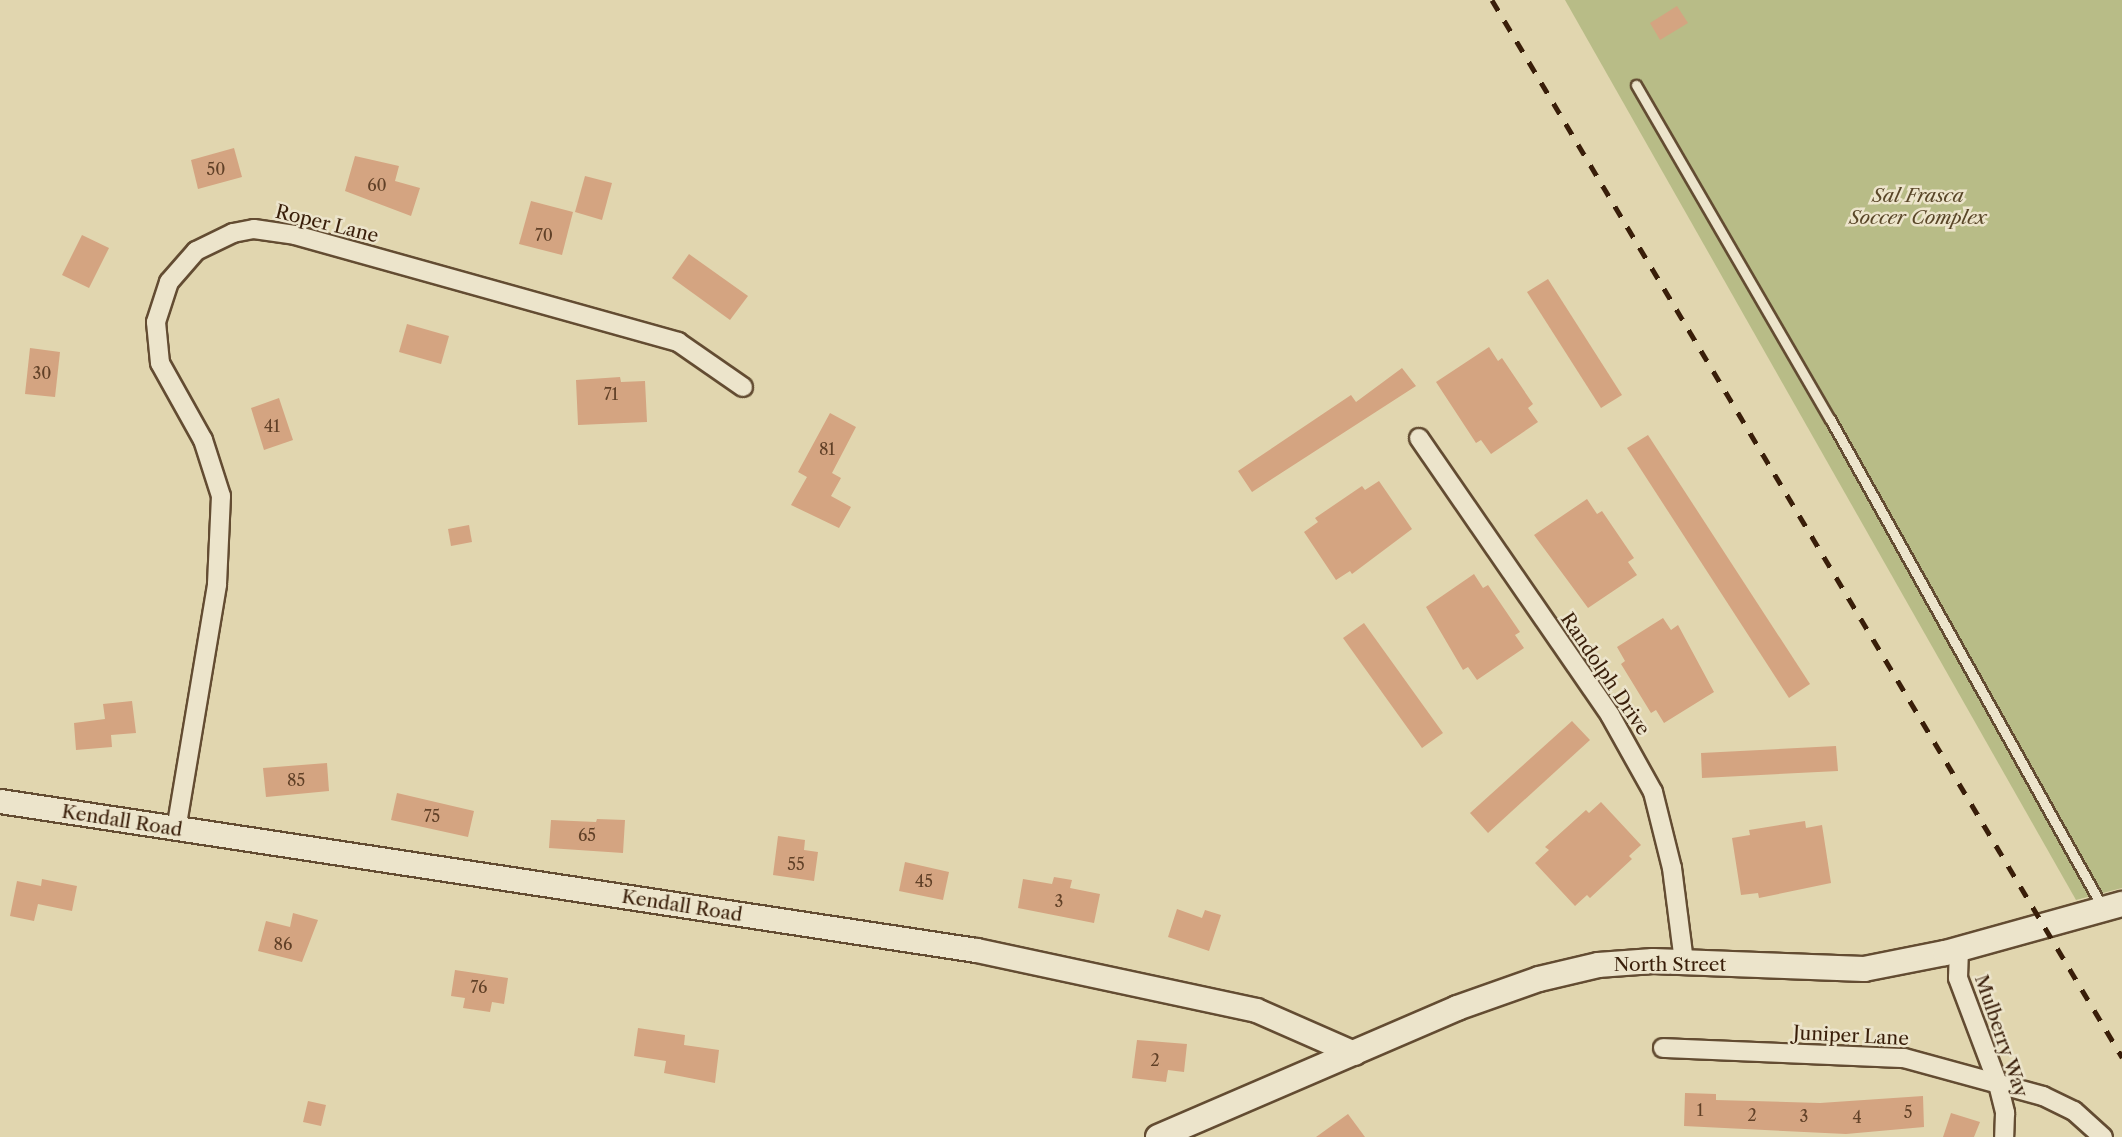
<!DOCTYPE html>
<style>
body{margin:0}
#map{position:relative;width:2122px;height:1137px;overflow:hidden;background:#e1d6af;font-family:"Libre Caslon Text",serif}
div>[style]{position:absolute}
.green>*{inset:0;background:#b8bc87}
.building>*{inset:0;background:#d4a481}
.roads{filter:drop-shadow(2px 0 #634c32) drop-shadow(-2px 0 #634c32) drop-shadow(0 2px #634c32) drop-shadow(0 -2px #634c32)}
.service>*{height:9px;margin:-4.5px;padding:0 4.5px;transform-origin:4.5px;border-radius:4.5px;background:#ece4cb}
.minor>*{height:18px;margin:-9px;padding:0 9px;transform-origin:9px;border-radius:9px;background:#ece4cb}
.tertiary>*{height:23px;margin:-11.5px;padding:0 11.5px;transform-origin:11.5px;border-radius:11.5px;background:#ece4cb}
.secondary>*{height:24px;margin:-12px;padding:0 12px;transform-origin:12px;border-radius:12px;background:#ece4cb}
.rail>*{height:5px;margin-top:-2.5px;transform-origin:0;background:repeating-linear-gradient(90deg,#391e09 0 12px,transparent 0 24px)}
span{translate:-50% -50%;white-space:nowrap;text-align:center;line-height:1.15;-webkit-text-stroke:5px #ece4cb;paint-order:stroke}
.number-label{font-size:16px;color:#604027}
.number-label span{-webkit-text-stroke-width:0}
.park-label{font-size:19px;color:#594628;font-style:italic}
.street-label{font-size:19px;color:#391e09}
</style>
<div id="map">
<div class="green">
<div style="clip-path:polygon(1565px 0,2122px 0,2122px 888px,2076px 900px)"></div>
</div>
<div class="building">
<div style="clip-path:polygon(1677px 6px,1688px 23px,1660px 40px,1650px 23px)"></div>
<div style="clip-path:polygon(234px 148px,242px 177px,198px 189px,191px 160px)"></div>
<div style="clip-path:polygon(355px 156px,399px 166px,395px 181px,420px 188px,411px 216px,345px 191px)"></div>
<div style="clip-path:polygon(585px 176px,612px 183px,602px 220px,575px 212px)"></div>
<div style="clip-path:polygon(531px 201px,573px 212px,562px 255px,519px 244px)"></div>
<div style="clip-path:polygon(82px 235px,109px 248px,89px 288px,62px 275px)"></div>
<div style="clip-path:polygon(689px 254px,748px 296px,730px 320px,672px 278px)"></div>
<div style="clip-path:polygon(1548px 279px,1622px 395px,1601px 408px,1527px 292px)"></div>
<div style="clip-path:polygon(407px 324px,449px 336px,441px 364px,399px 352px)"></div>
<div style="clip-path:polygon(1489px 347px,1498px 361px,1502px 358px,1533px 404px,1528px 408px,1538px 422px,1491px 454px,1481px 440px,1476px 443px,1436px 382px)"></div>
<div style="clip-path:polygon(30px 348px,60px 352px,55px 397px,25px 394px)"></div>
<div style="clip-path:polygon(1402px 368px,1416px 386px,1252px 492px,1238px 471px,1351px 395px,1356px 402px)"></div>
<div style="clip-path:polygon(620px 377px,621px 382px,645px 381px,647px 422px,578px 425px,576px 380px)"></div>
<div style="clip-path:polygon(279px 398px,293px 440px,264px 450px,251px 408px)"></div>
<div style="clip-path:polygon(830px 413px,856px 427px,832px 473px,841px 478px,831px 496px,851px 507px,839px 528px,791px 505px,807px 477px,798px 472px)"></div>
<div style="clip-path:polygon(1648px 435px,1810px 684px,1789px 698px,1627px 448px)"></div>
<div style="clip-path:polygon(1379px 481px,1412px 529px,1352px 574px,1350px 571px,1336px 580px,1304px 532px,1318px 522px,1315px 518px,1362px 486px,1365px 490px)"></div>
<div style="clip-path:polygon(1587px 499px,1597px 514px,1602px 511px,1634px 558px,1628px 562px,1637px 575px,1588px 608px,1534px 535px)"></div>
<div style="clip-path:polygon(469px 525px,472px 542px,451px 546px,448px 529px)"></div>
<div style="clip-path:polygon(1474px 574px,1483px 588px,1488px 585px,1520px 632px,1515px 635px,1524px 648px,1477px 680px,1468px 667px,1463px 670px,1426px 607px)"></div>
<div style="clip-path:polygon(1663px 618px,1671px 630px,1678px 625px,1714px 692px,1664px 723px,1656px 710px,1651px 713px,1621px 664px,1625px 661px,1617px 647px)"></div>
<div style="clip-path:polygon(1364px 623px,1443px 733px,1422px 748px,1343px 638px)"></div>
<div style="clip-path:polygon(132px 701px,136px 733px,111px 735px,112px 747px,76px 750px,74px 723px,105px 719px,103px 704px)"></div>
<div style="clip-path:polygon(1572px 721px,1590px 740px,1488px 833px,1470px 813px)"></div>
<div style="clip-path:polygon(1836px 746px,1838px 771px,1702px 778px,1701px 753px)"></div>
<div style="clip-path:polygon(327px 763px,329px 791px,266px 797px,263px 768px)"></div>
<div style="clip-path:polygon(397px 793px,474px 811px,468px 837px,391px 820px)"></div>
<div style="clip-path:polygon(1601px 802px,1641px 845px,1629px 856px,1632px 859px,1590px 898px,1587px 895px,1575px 906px,1535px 863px,1549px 850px,1545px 847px,1586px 810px,1589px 813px)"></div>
<div style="clip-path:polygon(597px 819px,625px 820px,623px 853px,549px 848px,551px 820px,596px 822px)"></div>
<div style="clip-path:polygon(1805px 821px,1806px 828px,1822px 825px,1831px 883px,1759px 898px,1758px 893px,1741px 895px,1732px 838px,1750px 835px,1749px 830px)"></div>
<div style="clip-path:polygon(778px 836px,805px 840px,804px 850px,818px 852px,814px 881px,773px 875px)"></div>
<div style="clip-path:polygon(905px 862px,949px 872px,943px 900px,899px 891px)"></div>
<div style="clip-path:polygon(1054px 877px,1072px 880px,1070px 888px,1100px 894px,1094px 923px,1018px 908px,1023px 879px,1052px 884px)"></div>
<div style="clip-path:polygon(42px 879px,77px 886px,72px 911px,38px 904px,34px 921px,10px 916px,17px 881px,41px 886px)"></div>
<div style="clip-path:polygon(1177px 909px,1202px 918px,1205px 910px,1221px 915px,1209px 951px,1168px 937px)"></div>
<div style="clip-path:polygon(293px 913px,318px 920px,302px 962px,258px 951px,266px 921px,290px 927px)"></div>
<div style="clip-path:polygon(455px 970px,508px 978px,504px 1004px,492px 1002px,490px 1012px,463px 1008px,465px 998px,451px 996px)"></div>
<div style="clip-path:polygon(638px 1028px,685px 1035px,684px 1045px,719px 1050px,715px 1083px,664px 1073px,666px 1061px,634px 1056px)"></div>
<div style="clip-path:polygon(1137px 1040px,1187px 1044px,1184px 1072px,1168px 1070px,1166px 1082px,1132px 1078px)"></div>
<div style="clip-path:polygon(1685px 1093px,1716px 1094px,1716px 1100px,1820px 1103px,1923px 1096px,1924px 1127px,1846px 1134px,1684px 1126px)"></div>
<div style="clip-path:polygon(308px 1101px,326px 1105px,321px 1126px,303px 1122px)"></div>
<div style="clip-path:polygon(1951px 1113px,1980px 1122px,1974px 1137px,1943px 1137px)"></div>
<div style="clip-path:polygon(1348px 1114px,1365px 1137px,1316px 1137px)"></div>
</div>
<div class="roads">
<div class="service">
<div style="left:1636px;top:85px;width:386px;rotate:59.9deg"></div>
<div style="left:1830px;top:419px;width:560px;rotate:60.83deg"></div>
</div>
<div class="minor">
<div style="left:1419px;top:438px;width:336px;rotate:55.4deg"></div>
<div style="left:1610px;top:715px;width:88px;rotate:60.8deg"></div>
<div style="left:1653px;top:792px;width:78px;rotate:76deg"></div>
<div style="left:1672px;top:868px;width:95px;rotate:82.7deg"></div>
<div style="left:176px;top:830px;width:249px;rotate:-80.5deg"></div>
<div style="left:217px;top:584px;width:88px;rotate:-87.4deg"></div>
<div style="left:221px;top:496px;width:59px;rotate:-107.8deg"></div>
<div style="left:203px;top:440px;width:88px;rotate:-119.2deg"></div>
<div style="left:160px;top:363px;width:41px;rotate:-95.6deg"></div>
<div style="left:156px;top:322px;width:42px;rotate:-72deg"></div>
<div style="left:169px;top:282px;width:41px;rotate:-48.9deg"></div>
<div style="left:196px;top:251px;width:41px;rotate:-25.9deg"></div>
<div style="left:233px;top:233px;width:21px;rotate:-11deg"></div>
<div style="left:254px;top:229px;width:41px;rotate:8.3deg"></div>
<div style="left:295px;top:235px;width:398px;rotate:15.6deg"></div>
<div style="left:678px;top:342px;width:79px;rotate:34.7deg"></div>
<div style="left:1959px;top:949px;width:29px;rotate:92deg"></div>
<div style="left:1958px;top:978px;width:113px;rotate:69.3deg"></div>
<div style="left:1998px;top:1084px;width:30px;rotate:76deg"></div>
<div style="left:2005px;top:1113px;width:24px;rotate:92deg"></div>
<div style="left:1663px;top:1048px;width:241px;rotate:2.4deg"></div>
<div style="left:1904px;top:1058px;width:144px;rotate:15.3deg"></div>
<div style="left:2043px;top:1096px;width:34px;rotate:26deg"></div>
<div style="left:2074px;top:1111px;width:39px;rotate:42deg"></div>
</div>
<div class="tertiary">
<div style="left:0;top:801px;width:987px;rotate:8.68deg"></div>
<div style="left:976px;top:950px;width:286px;rotate:12.1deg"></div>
<div style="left:1256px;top:1010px;width:107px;rotate:23.7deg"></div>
</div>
<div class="secondary">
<div style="left:1158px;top:1137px;width:326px;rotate:-23.3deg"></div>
<div style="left:1457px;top:1008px;width:87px;rotate:-19.5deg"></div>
<div style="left:1539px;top:979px;width:61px;rotate:-13.3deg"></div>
<div style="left:1598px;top:965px;width:55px;rotate:-4.2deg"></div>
<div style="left:1653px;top:961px;width:211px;rotate:2.2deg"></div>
<div style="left:1864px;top:969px;width:83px;rotate:-11.2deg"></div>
<div style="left:1945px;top:953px;width:184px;rotate:-15.5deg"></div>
</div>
</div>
<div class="rail">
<div style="left:1492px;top:0;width:1231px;rotate:59.2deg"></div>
</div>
<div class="number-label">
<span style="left:216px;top:169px">50</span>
<span style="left:377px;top:185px">60</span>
<span style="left:544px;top:235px">70</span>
<span style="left:42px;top:373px">30</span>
<span style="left:611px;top:394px">71</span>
<span style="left:272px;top:426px">41</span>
<span style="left:827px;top:449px">81</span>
<span style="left:296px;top:780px">85</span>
<span style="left:432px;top:816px">75</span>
<span style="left:587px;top:835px">65</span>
<span style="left:796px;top:864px">55</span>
<span style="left:924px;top:881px">45</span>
<span style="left:1059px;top:901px">3</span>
<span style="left:283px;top:944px">86</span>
<span style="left:479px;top:987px">76</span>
<span style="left:1155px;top:1060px">2</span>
<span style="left:1700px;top:1110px">1</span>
<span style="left:1908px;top:1112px">5</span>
<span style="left:1752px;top:1115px">2</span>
<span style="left:1804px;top:1116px">3</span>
<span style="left:1857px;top:1117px">4</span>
</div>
<div class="park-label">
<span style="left:1918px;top:207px">Sal Frasca<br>Soccer Complex</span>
</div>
<div class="street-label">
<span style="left:327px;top:224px;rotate:14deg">Roper Lane</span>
<span style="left:1605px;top:674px;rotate:56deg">Randolph Drive</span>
<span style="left:122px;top:821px;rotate:9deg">Kendall Road</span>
<span style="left:682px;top:906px;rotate:9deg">Kendall Road</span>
<span style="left:1670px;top:965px">North Street</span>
<span style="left:1851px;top:1036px;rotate:3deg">Juniper Lane</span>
<span style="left:2001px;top:1036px;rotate:71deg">Mulberry Way</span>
</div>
</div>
